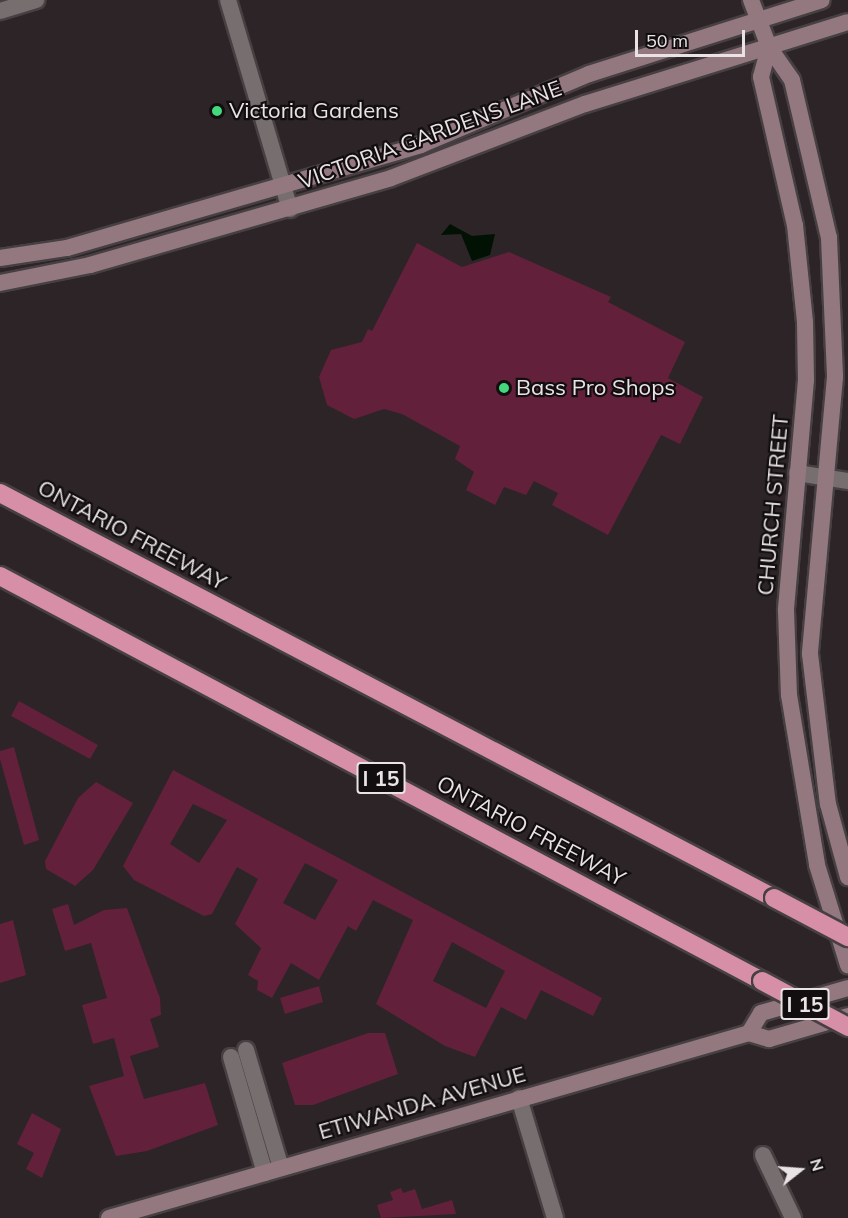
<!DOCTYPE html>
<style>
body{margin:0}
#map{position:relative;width:848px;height:1218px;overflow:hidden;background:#2c2426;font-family:Mulish,sans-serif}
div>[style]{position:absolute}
.water>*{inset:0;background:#011205}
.building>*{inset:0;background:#63203b}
.roads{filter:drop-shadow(2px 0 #474042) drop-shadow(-2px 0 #474042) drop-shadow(0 2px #474042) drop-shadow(0 -2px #474042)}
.minor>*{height:16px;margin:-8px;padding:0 8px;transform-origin:8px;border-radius:8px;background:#776e70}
.secondary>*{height:16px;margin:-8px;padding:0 8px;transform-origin:8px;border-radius:8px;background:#947880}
.motorway>*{height:18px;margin:-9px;padding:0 9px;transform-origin:9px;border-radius:9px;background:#d78fa7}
.bridges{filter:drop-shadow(2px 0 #474042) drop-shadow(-2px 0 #474042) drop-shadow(0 2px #474042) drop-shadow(0 -2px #474042)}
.motorway-bridge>*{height:18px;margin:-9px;padding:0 9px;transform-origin:9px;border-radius:9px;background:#d78fa7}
.dots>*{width:16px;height:16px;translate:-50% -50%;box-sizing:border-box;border:3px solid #120e0f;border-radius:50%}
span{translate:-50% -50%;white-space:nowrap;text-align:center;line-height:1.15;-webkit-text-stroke:4.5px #120e0f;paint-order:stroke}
.shield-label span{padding:2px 4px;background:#120e0f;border:2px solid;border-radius:4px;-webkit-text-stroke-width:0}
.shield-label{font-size:21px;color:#e9e3e5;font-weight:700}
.poi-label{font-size:22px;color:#e9e3e5}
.left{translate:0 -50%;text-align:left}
.street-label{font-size:22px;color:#e9e3e5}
.north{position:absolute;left:770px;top:1140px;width:60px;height:60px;-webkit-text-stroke:4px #120e0f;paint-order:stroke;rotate:73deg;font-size:16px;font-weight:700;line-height:24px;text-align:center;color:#e9e3e5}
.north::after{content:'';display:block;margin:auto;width:21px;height:27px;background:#e9e3e5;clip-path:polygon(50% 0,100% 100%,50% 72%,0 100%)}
.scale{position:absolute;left:635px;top:30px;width:110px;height:27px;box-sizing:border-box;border:3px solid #e9e3e5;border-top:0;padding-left:8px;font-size:18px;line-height:21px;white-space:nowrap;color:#e9e3e5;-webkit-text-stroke:4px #120e0f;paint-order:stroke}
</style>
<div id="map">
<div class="water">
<div style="clip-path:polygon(450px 224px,472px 236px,495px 234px,490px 255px,472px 261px,461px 234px,441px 235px)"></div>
</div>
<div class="building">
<div style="clip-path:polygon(417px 243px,462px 267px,509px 252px,611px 297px,608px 302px,685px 342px,668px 378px,703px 397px,680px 444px,661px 435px,608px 535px,552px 505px,558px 493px,534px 481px,526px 495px,504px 487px,495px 505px,466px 490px,474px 472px,455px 459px,460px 446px,402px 414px,384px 409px,354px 419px,327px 405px,319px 377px,331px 350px,362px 342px,368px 329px,372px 331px)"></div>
<div style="clip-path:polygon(19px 701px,98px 745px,90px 759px,11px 716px)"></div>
<div style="clip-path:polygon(14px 747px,39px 840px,24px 845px,0 759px,0 751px)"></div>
<div style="clip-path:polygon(evenodd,173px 770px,602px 998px,593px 1016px,541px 990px,526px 1020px,501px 1007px,475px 1057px,445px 1046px,376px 1004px,413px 920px,373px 900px,356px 931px,348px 926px,319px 980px,291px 963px,272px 998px,257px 990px,258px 981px,248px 975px,261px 948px,235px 924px,258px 879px,237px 867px,212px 914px,204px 916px,134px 880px,123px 866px,173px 770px,193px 804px,227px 820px,199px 863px,170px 844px,193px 804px,173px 770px,305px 863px,338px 880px,315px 920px,283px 903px,305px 863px,173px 770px,452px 942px,505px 971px,486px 1008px,433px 981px,452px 942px)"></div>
<div style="clip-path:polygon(96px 782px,133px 803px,93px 870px,75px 886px,46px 869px,45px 861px,78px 798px)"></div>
<div style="clip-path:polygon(68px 904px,74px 925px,104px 910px,127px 908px,160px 998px,161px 1015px,150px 1019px,159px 1047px,130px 1056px,144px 1099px,205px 1083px,218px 1125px,147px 1151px,116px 1156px,89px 1086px,124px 1076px,114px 1038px,93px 1044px,82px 1005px,107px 998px,91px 943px,65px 951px,52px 909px)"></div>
<div style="clip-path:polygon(13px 920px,26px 975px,0 983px,0 924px)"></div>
<div style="clip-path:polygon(319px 986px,323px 1002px,285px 1014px,280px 998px)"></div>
<div style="clip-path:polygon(368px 1033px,385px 1033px,398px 1074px,313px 1105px,295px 1105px,282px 1063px)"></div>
<div style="clip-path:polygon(32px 1113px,61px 1129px,42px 1178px,26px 1169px,34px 1153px,17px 1144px)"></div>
<div style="clip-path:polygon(401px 1188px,403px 1193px,415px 1189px,422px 1209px,452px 1200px,456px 1214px,381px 1218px,377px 1205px,393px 1200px,390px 1192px)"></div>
</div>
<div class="roads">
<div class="minor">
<div style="left:228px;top:0;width:218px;rotate:73.5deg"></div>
<div style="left:0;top:11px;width:38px;rotate:-17deg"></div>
<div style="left:797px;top:473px;width:52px;rotate:8.9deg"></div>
<div style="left:246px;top:1050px;width:123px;rotate:73.5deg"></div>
<div style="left:231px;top:1057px;width:121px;rotate:73.7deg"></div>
<div style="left:519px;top:1098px;width:125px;rotate:73.3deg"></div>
<div style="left:763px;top:1155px;width:70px;rotate:64.5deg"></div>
</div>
<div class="secondary">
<div style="left:751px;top:0;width:50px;rotate:69deg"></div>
<div style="left:769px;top:47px;width:40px;rotate:55.1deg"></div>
<div style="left:792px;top:80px;width:162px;rotate:76.8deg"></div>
<div style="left:829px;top:238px;width:139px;rotate:87.5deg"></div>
<div style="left:835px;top:377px;width:278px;rotate:95.2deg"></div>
<div style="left:810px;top:654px;width:151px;rotate:83.2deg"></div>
<div style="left:828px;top:804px;width:76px;rotate:74.7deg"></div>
<div style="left:769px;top:47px;width:31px;rotate:105deg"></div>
<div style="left:761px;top:77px;width:152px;rotate:77.1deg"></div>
<div style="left:795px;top:225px;width:98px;rotate:84.1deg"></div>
<div style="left:805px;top:322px;width:58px;rotate:89deg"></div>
<div style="left:806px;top:380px;width:231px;rotate:95deg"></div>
<div style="left:786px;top:610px;width:85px;rotate:88deg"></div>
<div style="left:789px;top:695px;width:172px;rotate:80.6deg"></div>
<div style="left:817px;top:865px;width:105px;rotate:72.8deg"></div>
<div style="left:0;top:258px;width:68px;rotate:-8.5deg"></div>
<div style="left:67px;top:248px;width:369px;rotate:-16.2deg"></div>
<div style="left:421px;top:145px;width:182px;rotate:-22.9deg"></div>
<div style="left:589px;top:74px;width:244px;rotate:-17.6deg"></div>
<div style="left:0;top:283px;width:92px;rotate:-11.3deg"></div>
<div style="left:90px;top:265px;width:313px;rotate:-16.1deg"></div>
<div style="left:391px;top:178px;width:208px;rotate:-20.9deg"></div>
<div style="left:585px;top:104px;width:275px;rotate:-17.3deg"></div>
<div style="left:749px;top:1033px;width:23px;rotate:-59deg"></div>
<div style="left:761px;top:1013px;width:91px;rotate:-16deg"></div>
<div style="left:109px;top:1218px;width:666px;rotate:-16.12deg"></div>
<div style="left:749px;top:1033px;width:21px;rotate:17deg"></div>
<div style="left:769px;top:1039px;width:82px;rotate:-16.2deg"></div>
</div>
<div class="motorway">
<div style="left:0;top:493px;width:874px;rotate:27.62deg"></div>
<div style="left:0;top:576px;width:863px;rotate:27.99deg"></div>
</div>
</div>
<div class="bridges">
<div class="motorway-bridge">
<div style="left:774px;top:898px;width:84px;rotate:27.8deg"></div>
<div style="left:762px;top:981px;width:98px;rotate:28.1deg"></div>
</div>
</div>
<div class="dots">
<div style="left:217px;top:111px;background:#44d77b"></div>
<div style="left:504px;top:388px;background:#44d77b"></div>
</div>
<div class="shield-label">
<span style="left:381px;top:778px">I 15</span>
<span style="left:805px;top:1004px">I 15</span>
</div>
<div class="poi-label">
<span class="left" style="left:229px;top:111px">Victoria Gardens</span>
<span class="left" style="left:516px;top:388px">Bass Pro Shops</span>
</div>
<div class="street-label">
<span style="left:430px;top:135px;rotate:-20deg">VICTORIA GARDENS LANE</span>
<span style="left:773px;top:505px;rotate:-85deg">CHURCH STREET</span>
<span style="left:132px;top:535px;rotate:28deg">ONTARIO FREEWAY</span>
<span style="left:531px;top:831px;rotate:28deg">ONTARIO FREEWAY</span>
<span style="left:422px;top:1103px;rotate:-16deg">ETIWANDA AVENUE</span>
</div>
<div class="north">N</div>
<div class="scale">50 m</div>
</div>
